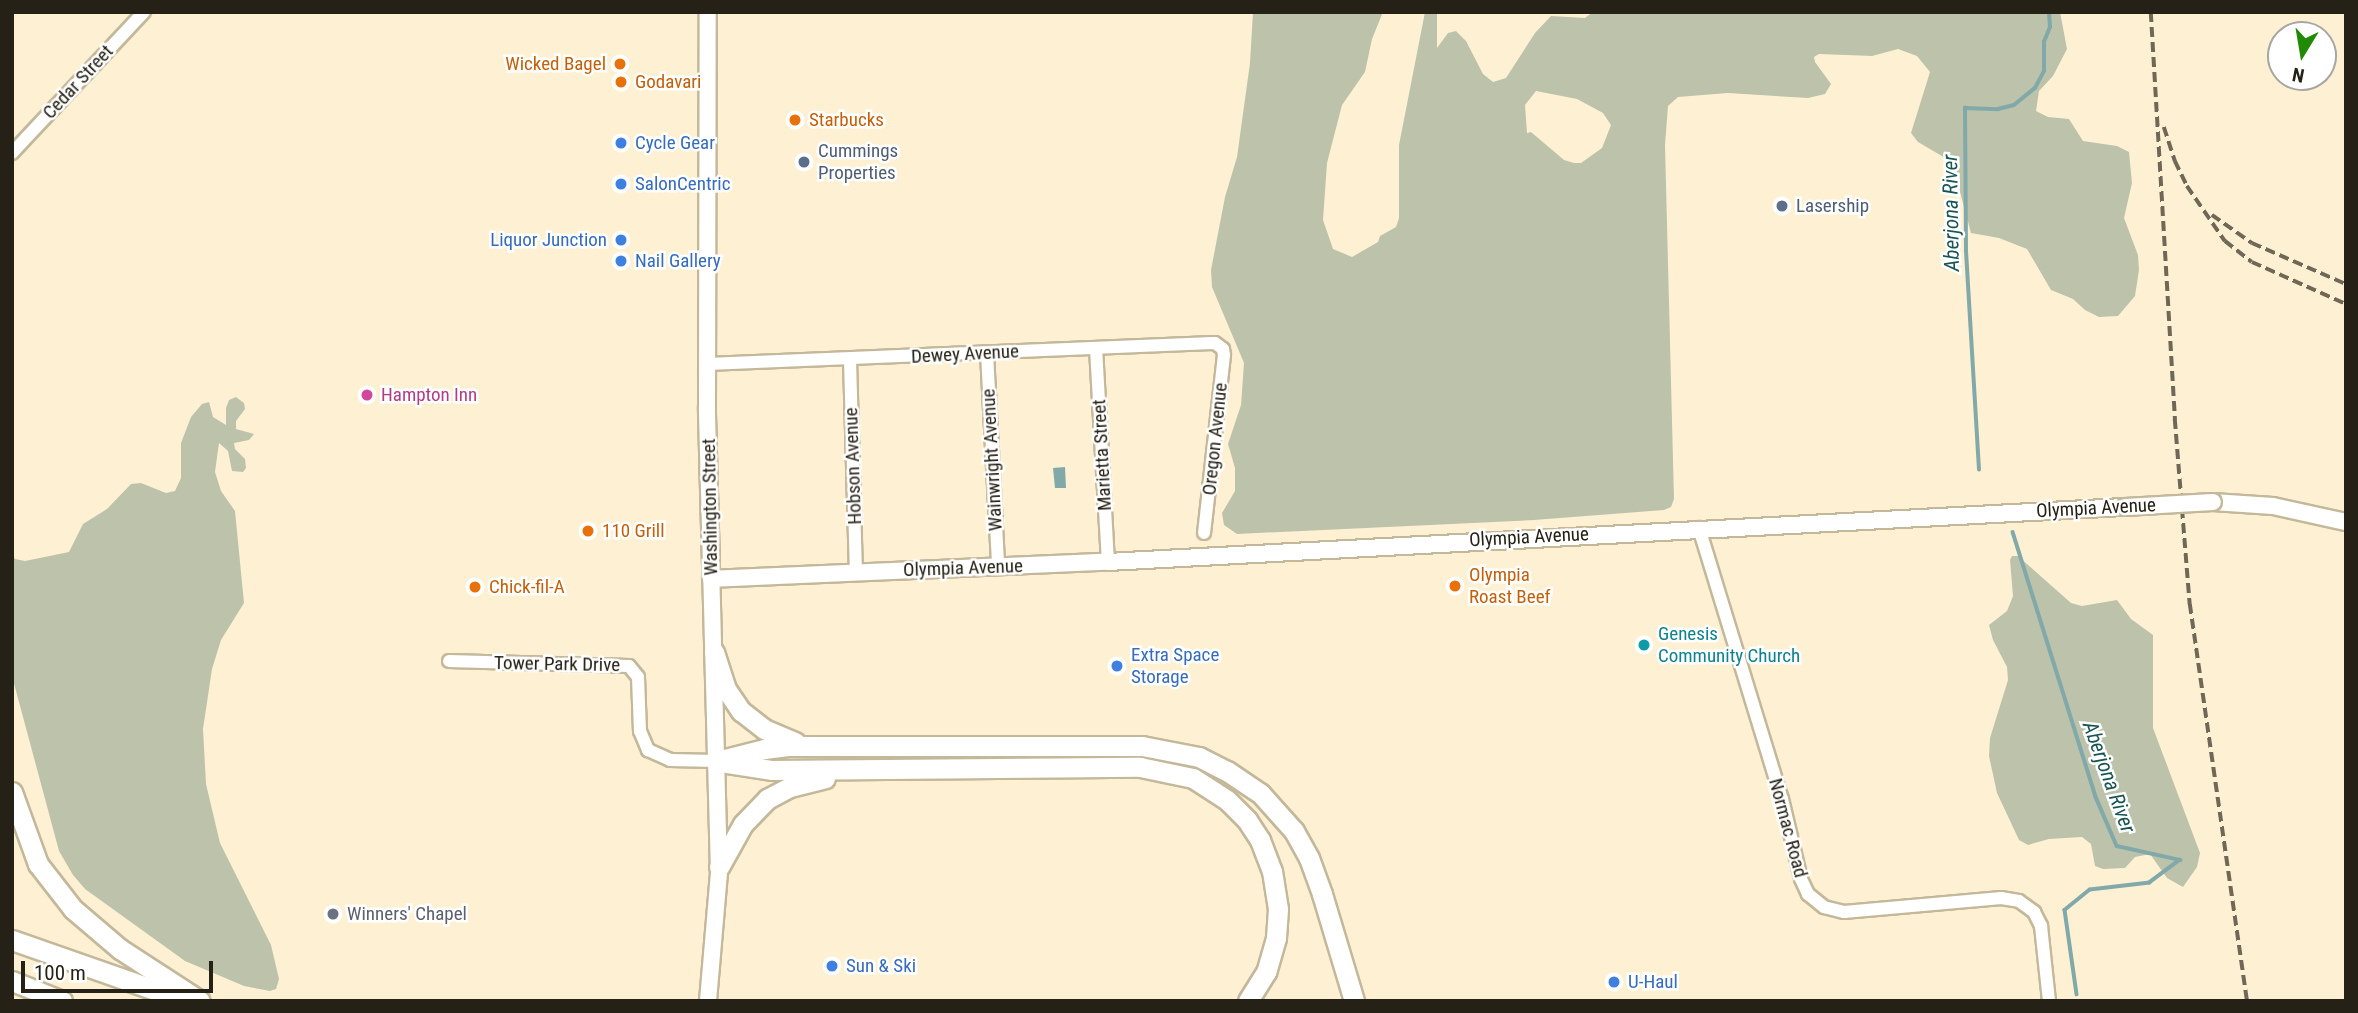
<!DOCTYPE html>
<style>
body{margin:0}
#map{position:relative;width:2358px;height:1013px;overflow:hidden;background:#fef1d3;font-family:"Roboto Condensed",sans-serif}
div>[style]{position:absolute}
.green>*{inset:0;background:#bdc2aa}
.water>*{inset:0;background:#81a9a9}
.stream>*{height:3.5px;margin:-1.75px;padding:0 1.75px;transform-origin:1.75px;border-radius:1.75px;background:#81a9a9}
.roads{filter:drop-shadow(2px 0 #c4b89b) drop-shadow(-2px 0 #c4b89b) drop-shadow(0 2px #c4b89b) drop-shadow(0 -2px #c4b89b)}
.minor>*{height:12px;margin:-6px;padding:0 6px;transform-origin:6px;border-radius:6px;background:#fff}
.major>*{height:16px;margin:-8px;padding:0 8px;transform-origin:8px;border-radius:8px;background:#fff}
.highway>*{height:19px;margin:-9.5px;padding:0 9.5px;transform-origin:9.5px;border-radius:9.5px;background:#fff}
.rail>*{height:3.5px;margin-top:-1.75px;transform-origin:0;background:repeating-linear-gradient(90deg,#6f6857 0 10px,transparent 0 15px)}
.bridges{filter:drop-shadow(2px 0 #c4b89b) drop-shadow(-2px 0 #c4b89b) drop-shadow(0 2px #c4b89b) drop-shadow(0 -2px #c4b89b)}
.major-bridge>*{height:16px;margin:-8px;padding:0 8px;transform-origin:8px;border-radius:8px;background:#fff}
.dots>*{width:19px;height:19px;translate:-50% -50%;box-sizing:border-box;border:4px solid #fff;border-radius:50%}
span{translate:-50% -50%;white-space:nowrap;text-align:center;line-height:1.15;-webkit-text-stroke:5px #fff;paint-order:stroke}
.food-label{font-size:19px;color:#c56008}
.right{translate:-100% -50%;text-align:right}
.left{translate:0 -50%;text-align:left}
.street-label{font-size:19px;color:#252116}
.shop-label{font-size:19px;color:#366cbe}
.service-label{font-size:19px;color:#4e5e75}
.hotel-label{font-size:19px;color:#b23c85}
.culture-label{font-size:19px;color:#0d838f}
.worship-label{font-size:19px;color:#5b616d}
.water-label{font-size:21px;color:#1a5555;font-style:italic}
.frame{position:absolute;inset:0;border:14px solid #252116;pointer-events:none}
.north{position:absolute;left:2267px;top:21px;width:70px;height:70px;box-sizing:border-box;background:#fff;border:2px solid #a8a6a2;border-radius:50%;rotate:191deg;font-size:19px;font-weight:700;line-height:28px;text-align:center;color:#252116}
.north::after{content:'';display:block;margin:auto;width:24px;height:32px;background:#218a02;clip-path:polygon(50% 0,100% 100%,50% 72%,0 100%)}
.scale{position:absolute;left:21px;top:961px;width:192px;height:32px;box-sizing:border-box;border:4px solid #252116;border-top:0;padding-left:9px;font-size:21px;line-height:24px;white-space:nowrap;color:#252116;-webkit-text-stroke:5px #fff;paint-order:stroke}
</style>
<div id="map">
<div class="green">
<div style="clip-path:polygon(evenodd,1253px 12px,1383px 12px,1372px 39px,1365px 72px,1342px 105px,1327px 163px,1323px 220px,1333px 249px,1352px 257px,1378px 242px,1380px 236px,1396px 227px,1399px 218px,1399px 145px,1425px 12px,1437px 12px,1437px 48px,1448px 33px,1456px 31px,1466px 41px,1483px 74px,1493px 82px,1506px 78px,1535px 33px,1551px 16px,1585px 18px,1593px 12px,2060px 12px,2067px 49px,2053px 76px,2039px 91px,2036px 111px,2048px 117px,2069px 119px,2083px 141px,2117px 146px,2129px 152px,2132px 183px,2124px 218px,2138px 255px,2139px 270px,2135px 296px,2118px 316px,2099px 317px,2085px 310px,2073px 299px,2051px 290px,2027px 249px,1999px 238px,1971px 233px,1952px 162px,1918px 142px,1911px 133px,1930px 72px,1917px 56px,1898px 49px,1872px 56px,1819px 54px,1814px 57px,1815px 62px,1831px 84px,1825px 94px,1808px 98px,1728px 93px,1678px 97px,1668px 106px,1665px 145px,1674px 499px,1671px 507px,1664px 510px,1534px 520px,1237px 534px,1224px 525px,1222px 513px,1235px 491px,1235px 468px,1228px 444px,1241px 405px,1244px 363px,1212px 287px,1211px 270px,1225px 197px,1237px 157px,1250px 63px,1253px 12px,1536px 91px,1577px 99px,1603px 113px,1611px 125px,1602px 148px,1581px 163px,1574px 163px,1564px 160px,1531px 132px,1527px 133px,1525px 105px,1536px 91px)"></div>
<div style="clip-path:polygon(236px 397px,244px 403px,245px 409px,236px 421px,236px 429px,254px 434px,249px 440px,234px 443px,235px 449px,245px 459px,246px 468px,243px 472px,232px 471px,228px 451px,219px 443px,215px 472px,221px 491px,235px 511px,244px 603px,221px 640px,212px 669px,203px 729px,206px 784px,220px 843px,271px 945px,279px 979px,276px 989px,270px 991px,244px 986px,185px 961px,85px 889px,73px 875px,59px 851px,12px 676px,12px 553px,15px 559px,25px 561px,69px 552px,83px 524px,107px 509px,131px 484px,141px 483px,166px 493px,175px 491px,181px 478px,181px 443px,191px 417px,202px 404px,209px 402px,213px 417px,226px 425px,226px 408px,229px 400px)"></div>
<div style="clip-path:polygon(2012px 556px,2018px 556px,2071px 603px,2082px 606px,2117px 600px,2131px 619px,2153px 635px,2153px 728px,2200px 853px,2197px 867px,2183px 887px,2167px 878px,2150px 854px,2135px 857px,2125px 868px,2103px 869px,2095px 866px,2091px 844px,2082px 837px,2049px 839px,2028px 845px,2019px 840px,1997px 793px,1989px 756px,1990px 738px,2008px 680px,2007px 667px,1993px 640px,1989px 625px,2007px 611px,2013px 596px,2010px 560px)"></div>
</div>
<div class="water">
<div style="clip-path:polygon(1065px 467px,1066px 488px,1055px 488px,1053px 468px)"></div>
</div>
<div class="stream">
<div style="left:1979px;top:470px;width:220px;rotate:-93.4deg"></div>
<div style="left:1966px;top:250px;width:142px;rotate:-90.4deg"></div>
<div style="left:1965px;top:108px;width:33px;rotate:2deg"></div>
<div style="left:1998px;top:109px;width:16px;rotate:-14deg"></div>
<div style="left:2014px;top:105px;width:27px;rotate:-39deg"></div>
<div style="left:2035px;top:88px;width:19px;rotate:-62deg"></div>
<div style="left:2044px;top:71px;width:29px;rotate:-90deg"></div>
<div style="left:2044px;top:42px;width:16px;rotate:-68deg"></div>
<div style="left:2050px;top:27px;width:15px;rotate:-94deg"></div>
<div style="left:2013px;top:532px;width:278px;rotate:72.6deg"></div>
<div style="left:2096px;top:797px;width:53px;rotate:66.8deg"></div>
<div style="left:2117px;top:846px;width:65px;rotate:12.5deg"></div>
<div style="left:2180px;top:860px;width:38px;rotate:143deg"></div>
<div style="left:2150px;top:883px;width:60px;rotate:173.3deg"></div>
<div style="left:2090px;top:890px;width:32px;rotate:141deg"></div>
<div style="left:2065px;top:910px;width:85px;rotate:81.9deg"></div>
</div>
<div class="roads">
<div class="minor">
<div style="left:12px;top:153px;width:193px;rotate:-46.9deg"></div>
<div style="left:1096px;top:348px;width:214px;rotate:86.8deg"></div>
<div style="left:987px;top:353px;width:213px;rotate:87deg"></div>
<div style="left:850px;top:360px;width:213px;rotate:88.4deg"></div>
<div style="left:707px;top:364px;width:508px;rotate:-2.37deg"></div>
<div style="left:1215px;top:343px;width:10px;rotate:37deg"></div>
<div style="left:1223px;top:349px;width:6px;rotate:81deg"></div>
<div style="left:1224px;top:355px;width:179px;rotate:96.4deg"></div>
<div style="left:1699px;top:528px;width:283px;rotate:73deg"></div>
<div style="left:1782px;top:799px;width:82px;rotate:76.6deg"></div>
<div style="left:1801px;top:879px;width:17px;rotate:65deg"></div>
<div style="left:1808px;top:894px;width:21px;rotate:39deg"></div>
<div style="left:1824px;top:907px;width:21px;rotate:14deg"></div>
<div style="left:1844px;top:912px;width:158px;rotate:-5.1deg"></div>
<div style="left:2001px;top:898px;width:18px;rotate:9deg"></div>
<div style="left:2019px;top:901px;width:19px;rotate:36deg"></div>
<div style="left:2034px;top:912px;width:16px;rotate:63deg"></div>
<div style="left:2041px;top:926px;width:75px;rotate:83.9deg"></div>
<div style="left:449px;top:661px;width:180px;rotate:1.6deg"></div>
<div style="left:629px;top:666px;width:14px;rotate:51deg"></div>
<div style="left:638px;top:677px;width:54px;rotate:87.9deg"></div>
<div style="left:640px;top:731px;width:21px;rotate:67deg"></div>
<div style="left:648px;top:750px;width:24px;rotate:24deg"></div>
<div style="left:670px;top:760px;width:47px;rotate:1.2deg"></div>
</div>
<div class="major">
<div style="left:2213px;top:502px;width:60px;rotate:3.8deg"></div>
<div style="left:2273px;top:506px;width:75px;rotate:12.4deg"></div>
<div style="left:711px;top:579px;width:397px;rotate:-2.5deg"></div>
<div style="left:1108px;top:562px;width:1018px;rotate:-3.1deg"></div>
<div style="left:708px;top:1001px;width:129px;rotate:-85.1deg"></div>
<div style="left:719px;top:872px;width:465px;rotate:-91.5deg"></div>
<div style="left:707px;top:407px;width:395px;rotate:-89.9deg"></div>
</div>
<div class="highway">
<div style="left:714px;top:652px;width:39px;rotate:72deg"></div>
<div style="left:726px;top:689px;width:27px;rotate:56deg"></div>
<div style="left:741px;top:711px;width:29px;rotate:38deg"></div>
<div style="left:764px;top:729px;width:34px;rotate:23deg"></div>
<div style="left:717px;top:761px;width:49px;rotate:-14.3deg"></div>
<div style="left:764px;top:749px;width:26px;rotate:-7deg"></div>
<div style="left:790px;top:746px;width:352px"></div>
<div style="left:1142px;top:746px;width:58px;rotate:10.9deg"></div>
<div style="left:1199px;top:757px;width:31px;rotate:27deg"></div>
<div style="left:1227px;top:771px;width:40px;rotate:34deg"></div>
<div style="left:1260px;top:793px;width:51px;rotate:48.2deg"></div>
<div style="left:1294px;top:831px;width:31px;rotate:61deg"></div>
<div style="left:1309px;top:858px;width:38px;rotate:70deg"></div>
<div style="left:1322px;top:894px;width:112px;rotate:73.3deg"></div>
<div style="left:721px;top:762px;width:52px;rotate:8.9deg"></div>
<div style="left:772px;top:770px;width:368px;rotate:-0.5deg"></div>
<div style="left:1140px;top:767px;width:54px;rotate:11.7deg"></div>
<div style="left:1193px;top:778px;width:40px;rotate:32.9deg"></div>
<div style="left:1227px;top:800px;width:28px;rotate:45deg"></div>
<div style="left:1247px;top:820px;width:24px;rotate:57deg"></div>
<div style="left:1260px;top:840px;width:33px;rotate:69deg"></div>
<div style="left:1272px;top:871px;width:38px;rotate:81deg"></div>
<div style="left:1278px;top:909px;width:29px;rotate:94deg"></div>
<div style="left:1276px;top:938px;width:35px;rotate:106deg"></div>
<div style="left:1266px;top:972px;width:34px;rotate:122deg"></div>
<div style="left:12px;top:792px;width:77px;rotate:70.1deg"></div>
<div style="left:38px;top:864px;width:57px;rotate:52.1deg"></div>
<div style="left:73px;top:909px;width:62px;rotate:40.4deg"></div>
<div style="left:120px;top:949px;width:95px;rotate:33deg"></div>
<div style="left:719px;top:867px;width:49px;rotate:-60.8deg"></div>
<div style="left:743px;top:824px;width:35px;rotate:-46deg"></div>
<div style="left:767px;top:799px;width:26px;rotate:-28deg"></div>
<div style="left:790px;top:787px;width:36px;rotate:-14deg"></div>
<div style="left:12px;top:940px;width:184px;rotate:19.3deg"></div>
<div style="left:12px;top:981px;width:54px;rotate:21.8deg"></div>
</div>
</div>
<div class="rail">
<div style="left:2151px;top:12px;width:408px;rotate:86.6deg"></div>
<div style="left:2175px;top:419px;width:186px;rotate:85.4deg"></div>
<div style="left:2190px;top:604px;width:401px;rotate:81.8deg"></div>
<div style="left:2164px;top:127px;width:36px;rotate:72deg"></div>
<div style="left:2175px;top:161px;width:28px;rotate:64deg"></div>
<div style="left:2187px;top:186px;width:67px;rotate:55.4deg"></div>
<div style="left:2225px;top:241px;width:34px;rotate:38deg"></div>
<div style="left:2252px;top:262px;width:103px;rotate:24.1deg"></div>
<div style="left:2212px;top:215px;width:49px;rotate:35deg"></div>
<div style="left:2252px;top:243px;width:103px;rotate:23.6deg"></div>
</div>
<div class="bridges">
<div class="major-bridge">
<div style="left:2125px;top:507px;width:88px;rotate:-3.3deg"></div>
</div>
</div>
<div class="dots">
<div style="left:620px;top:64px;background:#e8710a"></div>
<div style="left:621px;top:82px;background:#e8710a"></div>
<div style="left:795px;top:120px;background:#e8710a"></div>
<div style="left:621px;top:143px;background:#3f7fe0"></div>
<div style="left:804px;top:162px;background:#5c6f8a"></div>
<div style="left:621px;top:184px;background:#3f7fe0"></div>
<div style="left:1782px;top:206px;background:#5c6f8a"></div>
<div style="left:621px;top:240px;background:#3f7fe0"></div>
<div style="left:621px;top:261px;background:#3f7fe0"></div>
<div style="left:367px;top:395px;background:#d1479c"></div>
<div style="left:588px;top:531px;background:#e8710a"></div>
<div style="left:1455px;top:586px;background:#e8710a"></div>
<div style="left:475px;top:587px;background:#e8710a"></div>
<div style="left:1644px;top:645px;background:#0f9aa8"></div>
<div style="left:1117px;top:666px;background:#3f7fe0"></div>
<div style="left:333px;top:914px;background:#6b7280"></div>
<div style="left:832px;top:966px;background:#3f7fe0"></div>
<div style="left:1614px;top:982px;background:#3f7fe0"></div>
</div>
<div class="food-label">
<span class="right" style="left:606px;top:64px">Wicked Bagel</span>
<span class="left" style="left:635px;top:82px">Godavari</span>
<span class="left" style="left:809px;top:120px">Starbucks</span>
<span class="left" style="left:602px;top:531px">110 Grill</span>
<span class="left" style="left:1469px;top:586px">Olympia<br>Roast Beef</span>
<span class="left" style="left:489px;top:587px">Chick-fil-A</span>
</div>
<div class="street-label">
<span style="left:78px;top:82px;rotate:-47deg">Cedar Street</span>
<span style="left:965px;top:354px;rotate:-3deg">Dewey Avenue</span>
<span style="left:1215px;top:439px;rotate:-84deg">Oregon Avenue</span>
<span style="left:1102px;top:455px;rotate:-93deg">Marietta Street</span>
<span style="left:992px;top:460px;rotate:-93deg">Wainwright Avenue</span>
<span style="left:853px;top:466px;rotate:-92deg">Hobson Avenue</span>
<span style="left:710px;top:507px;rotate:-91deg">Washington Street</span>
<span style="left:2096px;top:508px;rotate:-3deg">Olympia Avenue</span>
<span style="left:1529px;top:537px;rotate:-3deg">Olympia Avenue</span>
<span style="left:963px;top:568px;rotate:-2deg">Olympia Avenue</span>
<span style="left:557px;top:664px;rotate:1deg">Tower Park Drive</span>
<span style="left:1788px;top:828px;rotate:75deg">Normac Road</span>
</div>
<div class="shop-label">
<span class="left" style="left:635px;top:143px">Cycle Gear</span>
<span class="left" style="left:635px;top:184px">SalonCentric</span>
<span class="right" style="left:607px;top:240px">Liquor Junction</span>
<span class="left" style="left:635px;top:261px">Nail Gallery</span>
<span class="left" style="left:1131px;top:666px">Extra Space<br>Storage</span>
<span class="left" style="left:846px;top:966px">Sun &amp; Ski</span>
<span class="left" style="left:1628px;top:982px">U-Haul</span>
</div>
<div class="service-label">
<span class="left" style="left:818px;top:162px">Cummings<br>Properties</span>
<span class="left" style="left:1796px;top:206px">Lasership</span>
</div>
<div class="hotel-label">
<span class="left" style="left:381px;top:395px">Hampton Inn</span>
</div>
<div class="culture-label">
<span class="left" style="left:1658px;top:645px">Genesis<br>Community Church</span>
</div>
<div class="worship-label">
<span class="left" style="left:347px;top:914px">Winners' Chapel</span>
</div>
<div class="water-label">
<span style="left:1951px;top:213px;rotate:-91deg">Aberjona River</span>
<span style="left:2109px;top:777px;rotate:70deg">Aberjona River</span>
</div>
<div class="frame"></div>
<div class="north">N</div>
<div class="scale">100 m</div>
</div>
